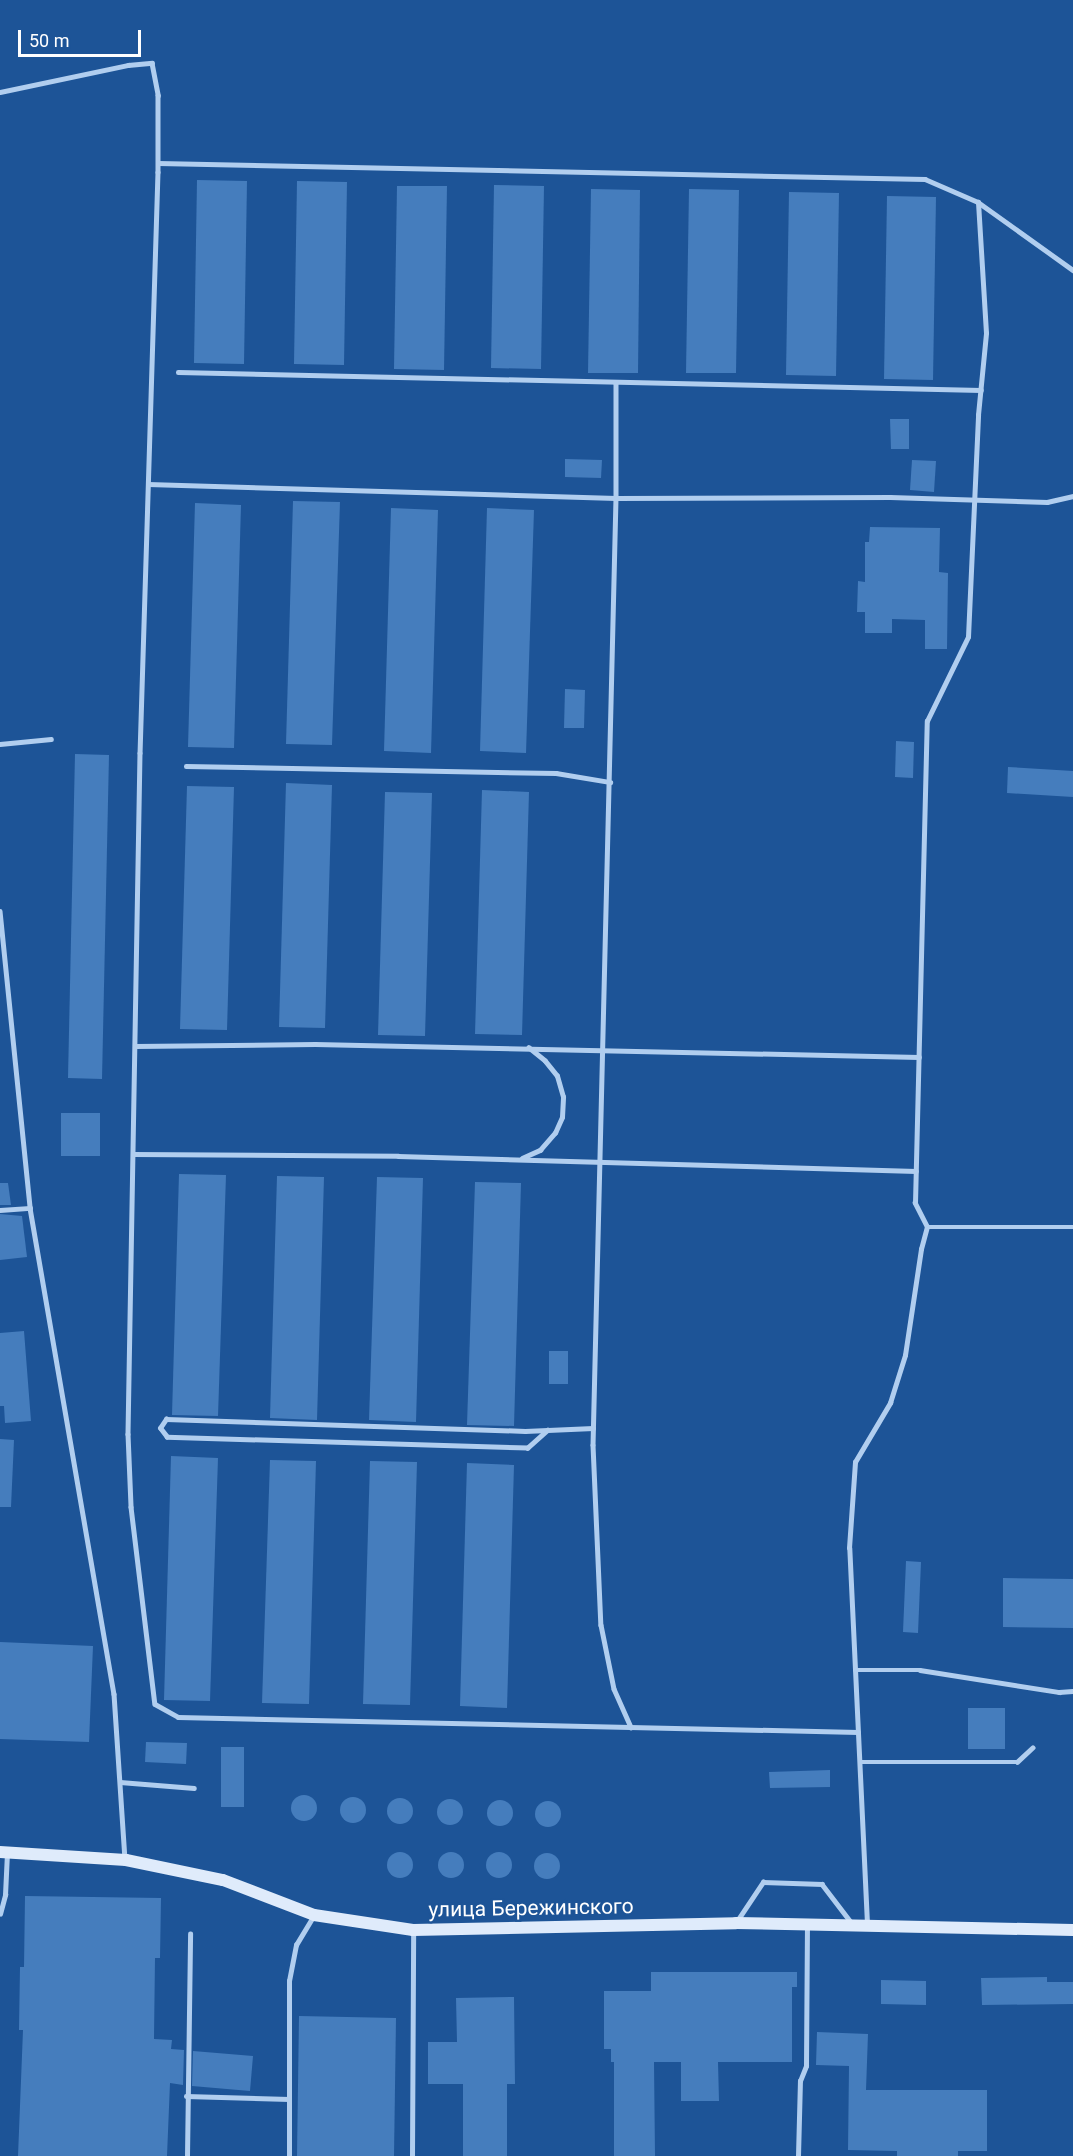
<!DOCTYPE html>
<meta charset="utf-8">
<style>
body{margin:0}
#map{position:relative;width:1073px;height:2156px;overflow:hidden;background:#1d5497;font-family:Roboto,sans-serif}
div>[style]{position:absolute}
.building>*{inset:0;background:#457dbd}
.round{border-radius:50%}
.lane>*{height:4.5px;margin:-2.25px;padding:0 2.25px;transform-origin:2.25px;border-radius:2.25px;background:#b1ceef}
.secondary>*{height:12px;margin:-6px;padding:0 6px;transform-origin:6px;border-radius:6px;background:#dfebfb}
span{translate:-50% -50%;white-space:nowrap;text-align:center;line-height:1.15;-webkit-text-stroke:4.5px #1d5497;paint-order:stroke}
.street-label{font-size:21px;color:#fff}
.scale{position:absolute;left:18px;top:30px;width:123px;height:27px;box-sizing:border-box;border:3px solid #fff;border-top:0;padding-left:8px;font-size:18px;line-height:21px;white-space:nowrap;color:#fff;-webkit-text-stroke:4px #1d5497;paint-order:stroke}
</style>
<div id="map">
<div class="building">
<div style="clip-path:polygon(197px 180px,247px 181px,244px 364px,194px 363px)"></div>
<div style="clip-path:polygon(297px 181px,347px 182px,344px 365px,294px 364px)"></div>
<div style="clip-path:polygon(494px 185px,544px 186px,541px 369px,491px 368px)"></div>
<div style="clip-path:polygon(397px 186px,447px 186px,444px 370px,394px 369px)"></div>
<div style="clip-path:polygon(591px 189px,640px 190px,638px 373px,588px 373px)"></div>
<div style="clip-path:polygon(689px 189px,739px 190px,736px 373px,686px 373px)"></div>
<div style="clip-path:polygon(789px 192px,839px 193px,836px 376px,786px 375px)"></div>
<div style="clip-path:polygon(887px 196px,936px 197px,933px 380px,884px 379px)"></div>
<div style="clip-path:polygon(890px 419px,909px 419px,909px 449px,891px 449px)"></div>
<div style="clip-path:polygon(565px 459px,602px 460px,601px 478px,565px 477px)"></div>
<div style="clip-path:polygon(912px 460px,936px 461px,934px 492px,910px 490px)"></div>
<div style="clip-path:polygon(293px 501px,340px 502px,332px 745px,286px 744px)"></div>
<div style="clip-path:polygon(195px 503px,241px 505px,234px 748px,188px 747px)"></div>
<div style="clip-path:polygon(391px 508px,438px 510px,431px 753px,384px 751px)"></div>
<div style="clip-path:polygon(487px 508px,534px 510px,526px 753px,480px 751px)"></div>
<div style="clip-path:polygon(870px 527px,940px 528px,939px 572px,948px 573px,947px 649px,925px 649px,925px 620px,892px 619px,892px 633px,865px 633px,865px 612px,857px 612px,858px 581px,865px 582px,865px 542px,869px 542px)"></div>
<div style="clip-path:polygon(565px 689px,585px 690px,584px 728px,564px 728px)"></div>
<div style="clip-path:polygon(896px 741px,914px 742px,913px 778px,895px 777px)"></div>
<div style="clip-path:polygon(75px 754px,109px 755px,102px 1079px,68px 1078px)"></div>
<div style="clip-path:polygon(1008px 767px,1073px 771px,1073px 797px,1007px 793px)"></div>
<div style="clip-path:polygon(286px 783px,332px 785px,325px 1028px,279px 1027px)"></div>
<div style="clip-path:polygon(187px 786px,234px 787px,227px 1030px,180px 1029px)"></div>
<div style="clip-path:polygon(482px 790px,529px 792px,522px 1035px,475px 1034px)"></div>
<div style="clip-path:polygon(385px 792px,432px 793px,425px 1036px,378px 1035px)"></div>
<div style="clip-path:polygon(61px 1113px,100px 1113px,100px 1156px,61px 1156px)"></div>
<div style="clip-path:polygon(179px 1174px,226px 1175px,218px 1416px,172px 1415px)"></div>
<div style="clip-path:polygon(277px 1176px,324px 1177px,317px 1420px,270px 1418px)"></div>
<div style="clip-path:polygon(377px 1177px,423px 1178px,416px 1422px,369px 1420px)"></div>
<div style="clip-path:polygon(475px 1182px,521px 1183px,514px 1426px,467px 1425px)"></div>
<div style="clip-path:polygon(0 1183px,8px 1183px,11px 1205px,0 1205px)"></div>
<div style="clip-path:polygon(0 1214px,22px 1216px,27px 1257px,0 1260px)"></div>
<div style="clip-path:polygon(24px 1331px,31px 1421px,5px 1423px,4px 1406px,0 1406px,0 1333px)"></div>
<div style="clip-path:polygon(549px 1351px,568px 1351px,568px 1384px,549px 1384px)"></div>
<div style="clip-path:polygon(0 1439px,14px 1440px,11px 1507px,0 1507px)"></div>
<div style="clip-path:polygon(171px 1456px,218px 1458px,210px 1701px,164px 1700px)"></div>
<div style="clip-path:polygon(270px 1460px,316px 1461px,309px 1704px,262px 1703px)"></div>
<div style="clip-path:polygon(370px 1461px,417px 1462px,410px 1705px,363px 1704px)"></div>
<div style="clip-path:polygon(467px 1463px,514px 1465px,507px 1708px,460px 1706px)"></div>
<div style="clip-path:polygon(906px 1561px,921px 1562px,918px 1633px,903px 1632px)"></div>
<div style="clip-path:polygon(1003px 1578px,1073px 1579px,1073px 1628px,1003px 1627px)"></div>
<div style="clip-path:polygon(0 1642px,93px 1646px,89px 1742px,0 1739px)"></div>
<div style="clip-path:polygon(968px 1708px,1005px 1708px,1005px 1749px,968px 1749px)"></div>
<div style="clip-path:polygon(146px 1742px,187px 1743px,186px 1764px,145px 1762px)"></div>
<div style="clip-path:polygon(221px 1747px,244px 1747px,244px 1807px,221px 1807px)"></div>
<div style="clip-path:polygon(830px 1770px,830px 1787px,770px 1788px,769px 1772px)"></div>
<div class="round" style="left:291px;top:1795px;width:26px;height:26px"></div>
<div class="round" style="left:340px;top:1797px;width:26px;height:26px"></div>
<div class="round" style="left:387px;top:1798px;width:26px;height:26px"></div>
<div class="round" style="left:437px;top:1799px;width:26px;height:26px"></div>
<div class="round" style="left:487px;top:1800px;width:26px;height:26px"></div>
<div class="round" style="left:535px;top:1801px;width:26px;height:26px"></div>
<div class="round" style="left:438px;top:1852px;width:26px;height:26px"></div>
<div class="round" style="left:486px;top:1852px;width:26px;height:26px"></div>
<div class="round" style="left:387px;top:1852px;width:26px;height:26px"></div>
<div class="round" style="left:534px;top:1853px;width:26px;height:26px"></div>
<div style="clip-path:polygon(25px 1896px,161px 1898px,160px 1958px,155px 1958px,154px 2039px,172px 2040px,171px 2049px,184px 2050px,183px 2085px,170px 2083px,167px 2156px,18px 2156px,23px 2030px,19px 2030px,20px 1967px,24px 1967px)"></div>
<div style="clip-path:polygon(651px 1972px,797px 1972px,797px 1987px,792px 1987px,792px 2062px,718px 2062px,719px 2101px,681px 2101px,681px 2062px,654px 2062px,655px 2156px,614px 2156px,614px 2062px,611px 2062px,611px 2049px,604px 2049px,604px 1991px,651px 1991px)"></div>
<div style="clip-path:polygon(1047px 1977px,1047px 1982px,1073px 1982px,1073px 2004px,982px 2005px,981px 1978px)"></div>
<div style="clip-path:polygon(881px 1980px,926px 1981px,926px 2005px,881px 2004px)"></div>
<div style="clip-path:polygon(514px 1997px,515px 2084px,507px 2084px,507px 2156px,463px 2156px,463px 2084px,428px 2084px,428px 2042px,457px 2042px,456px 1998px)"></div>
<div style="clip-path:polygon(299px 2016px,396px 2018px,394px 2156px,297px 2156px)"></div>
<div style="clip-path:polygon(817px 2032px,868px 2034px,866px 2090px,987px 2090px,987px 2151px,958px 2151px,958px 2156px,897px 2156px,897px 2151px,848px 2150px,849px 2066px,816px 2065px)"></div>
<div style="clip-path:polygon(193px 2051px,253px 2056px,250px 2091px,192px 2086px)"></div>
</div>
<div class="lane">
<div style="left:0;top:92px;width:131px;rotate:-11.9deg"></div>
<div style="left:128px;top:65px;width:24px;rotate:-5deg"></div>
<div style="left:152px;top:63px;width:33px;rotate:79deg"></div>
<div style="left:158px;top:95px;width:77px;rotate:90deg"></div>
<div style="left:158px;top:172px;width:581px;rotate:91.77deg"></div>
<div style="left:140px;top:753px;width:681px;rotate:91.01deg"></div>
<div style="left:128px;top:1434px;width:73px;rotate:87.6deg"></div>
<div style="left:131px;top:1507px;width:198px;rotate:83.1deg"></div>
<div style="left:155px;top:1704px;width:26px;rotate:29deg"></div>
<div style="left:178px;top:1717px;width:680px;rotate:1.26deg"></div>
<div style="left:158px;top:163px;width:767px;rotate:1.2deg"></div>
<div style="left:925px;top:179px;width:58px;rotate:23.5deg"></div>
<div style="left:978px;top:202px;width:117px;rotate:35.6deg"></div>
<div style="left:178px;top:372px;width:803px;rotate:1.28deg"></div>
<div style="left:616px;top:384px;width:114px;rotate:90deg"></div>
<div style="left:616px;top:498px;width:947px;rotate:91.39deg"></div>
<div style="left:593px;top:1445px;width:180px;rotate:87.5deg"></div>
<div style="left:601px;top:1625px;width:65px;rotate:78.5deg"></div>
<div style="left:614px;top:1689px;width:42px;rotate:65.9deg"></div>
<div style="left:148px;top:484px;width:468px;rotate:1.7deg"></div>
<div style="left:616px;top:498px;width:274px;rotate:-0.2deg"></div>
<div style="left:890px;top:497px;width:157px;rotate:1.8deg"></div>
<div style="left:1047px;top:502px;width:27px;rotate:-13deg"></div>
<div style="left:0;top:744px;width:51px;rotate:-5.6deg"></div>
<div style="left:186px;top:766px;width:370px;rotate:1.1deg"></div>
<div style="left:556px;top:773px;width:55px;rotate:9.5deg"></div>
<div style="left:0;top:911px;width:299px;rotate:84.2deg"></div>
<div style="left:30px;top:1208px;width:493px;rotate:80.2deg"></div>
<div style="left:114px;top:1694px;width:165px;rotate:86.2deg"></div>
<div style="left:135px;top:1046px;width:180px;rotate:-0.6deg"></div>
<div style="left:315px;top:1044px;width:604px;rotate:1.23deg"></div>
<div style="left:133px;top:1154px;width:265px;rotate:0.4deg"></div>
<div style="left:398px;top:1156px;width:518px;rotate:1.66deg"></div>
<div style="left:522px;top:1158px;width:20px;rotate:-24deg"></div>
<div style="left:540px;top:1150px;width:23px;rotate:-49deg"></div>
<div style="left:555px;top:1133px;width:17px;rotate:-66deg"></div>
<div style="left:562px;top:1117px;width:20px;rotate:-87deg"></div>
<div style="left:563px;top:1097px;width:22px;rotate:-106deg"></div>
<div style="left:557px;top:1076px;width:19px;rotate:-129deg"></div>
<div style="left:545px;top:1061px;width:21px;rotate:-141deg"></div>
<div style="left:0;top:1210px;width:30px;rotate:-4deg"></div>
<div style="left:927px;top:1227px;width:27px;rotate:-117deg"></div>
<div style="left:915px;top:1203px;width:482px;rotate:-88.6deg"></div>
<div style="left:927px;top:721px;width:93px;rotate:-64deg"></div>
<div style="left:968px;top:637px;width:222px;rotate:-87.4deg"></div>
<div style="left:978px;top:415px;width:82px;rotate:-84.4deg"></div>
<div style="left:986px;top:333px;width:131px;rotate:-93.5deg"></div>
<div style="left:548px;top:1430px;width:27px;rotate:138deg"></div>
<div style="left:528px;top:1448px;width:361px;rotate:-178.3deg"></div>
<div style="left:167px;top:1437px;width:11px;rotate:-128deg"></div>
<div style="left:160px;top:1428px;width:11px;rotate:-56deg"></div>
<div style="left:166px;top:1419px;width:359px;rotate:1.9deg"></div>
<div style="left:525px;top:1431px;width:68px;rotate:-2.5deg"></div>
<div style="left:855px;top:1670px;width:65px"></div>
<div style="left:920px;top:1670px;width:141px;rotate:9deg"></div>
<div style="left:1059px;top:1692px;width:14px;rotate:-4deg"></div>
<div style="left:860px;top:1762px;width:157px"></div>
<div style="left:1017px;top:1762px;width:21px;rotate:-43deg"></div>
<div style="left:120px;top:1782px;width:74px;rotate:4.6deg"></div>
<div style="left:0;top:1914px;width:20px;rotate:-75deg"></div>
<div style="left:5px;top:1895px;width:42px;rotate:-87.3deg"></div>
<div style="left:737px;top:1921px;width:47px;rotate:-56.3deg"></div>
<div style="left:763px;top:1882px;width:59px;rotate:1.9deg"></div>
<div style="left:822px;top:1884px;width:48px;rotate:52.7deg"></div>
<div style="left:867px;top:1924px;width:376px;rotate:-92.7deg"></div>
<div style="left:849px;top:1548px;width:86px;rotate:-86deg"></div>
<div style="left:855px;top:1462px;width:69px;rotate:-59.3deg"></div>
<div style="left:890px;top:1403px;width:50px;rotate:-72.6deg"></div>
<div style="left:905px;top:1355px;width:107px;rotate:-81.4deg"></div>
<div style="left:921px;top:1249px;width:23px;rotate:-75deg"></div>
<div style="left:927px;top:1227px;width:146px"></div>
<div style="left:186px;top:2096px;width:103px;rotate:1.7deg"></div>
<div style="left:187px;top:2156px;width:222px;rotate:-89.2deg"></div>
<div style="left:289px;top:2156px;width:175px;rotate:-90deg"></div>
<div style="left:289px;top:1981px;width:37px;rotate:-79deg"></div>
<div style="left:296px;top:1945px;width:33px;rotate:-59deg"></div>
<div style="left:412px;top:2156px;width:226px;rotate:-89.7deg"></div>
<div style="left:798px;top:2156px;width:75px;rotate:-88.5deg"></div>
<div style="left:800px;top:2081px;width:16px;rotate:-68deg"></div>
<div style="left:806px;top:2066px;width:140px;rotate:-89.6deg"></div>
</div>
<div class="secondary">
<div style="left:0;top:1852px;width:126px;rotate:3.6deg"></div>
<div style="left:126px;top:1860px;width:99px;rotate:11.7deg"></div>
<div style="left:223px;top:1880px;width:97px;rotate:21deg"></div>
<div style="left:314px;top:1915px;width:100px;rotate:8.6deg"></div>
<div style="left:413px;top:1930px;width:323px;rotate:-1.2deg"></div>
<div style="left:736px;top:1923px;width:337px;rotate:1.2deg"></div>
</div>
<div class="street-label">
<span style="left:531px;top:1908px;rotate:-1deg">улица Бережинского</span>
</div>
<div class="scale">50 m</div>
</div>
